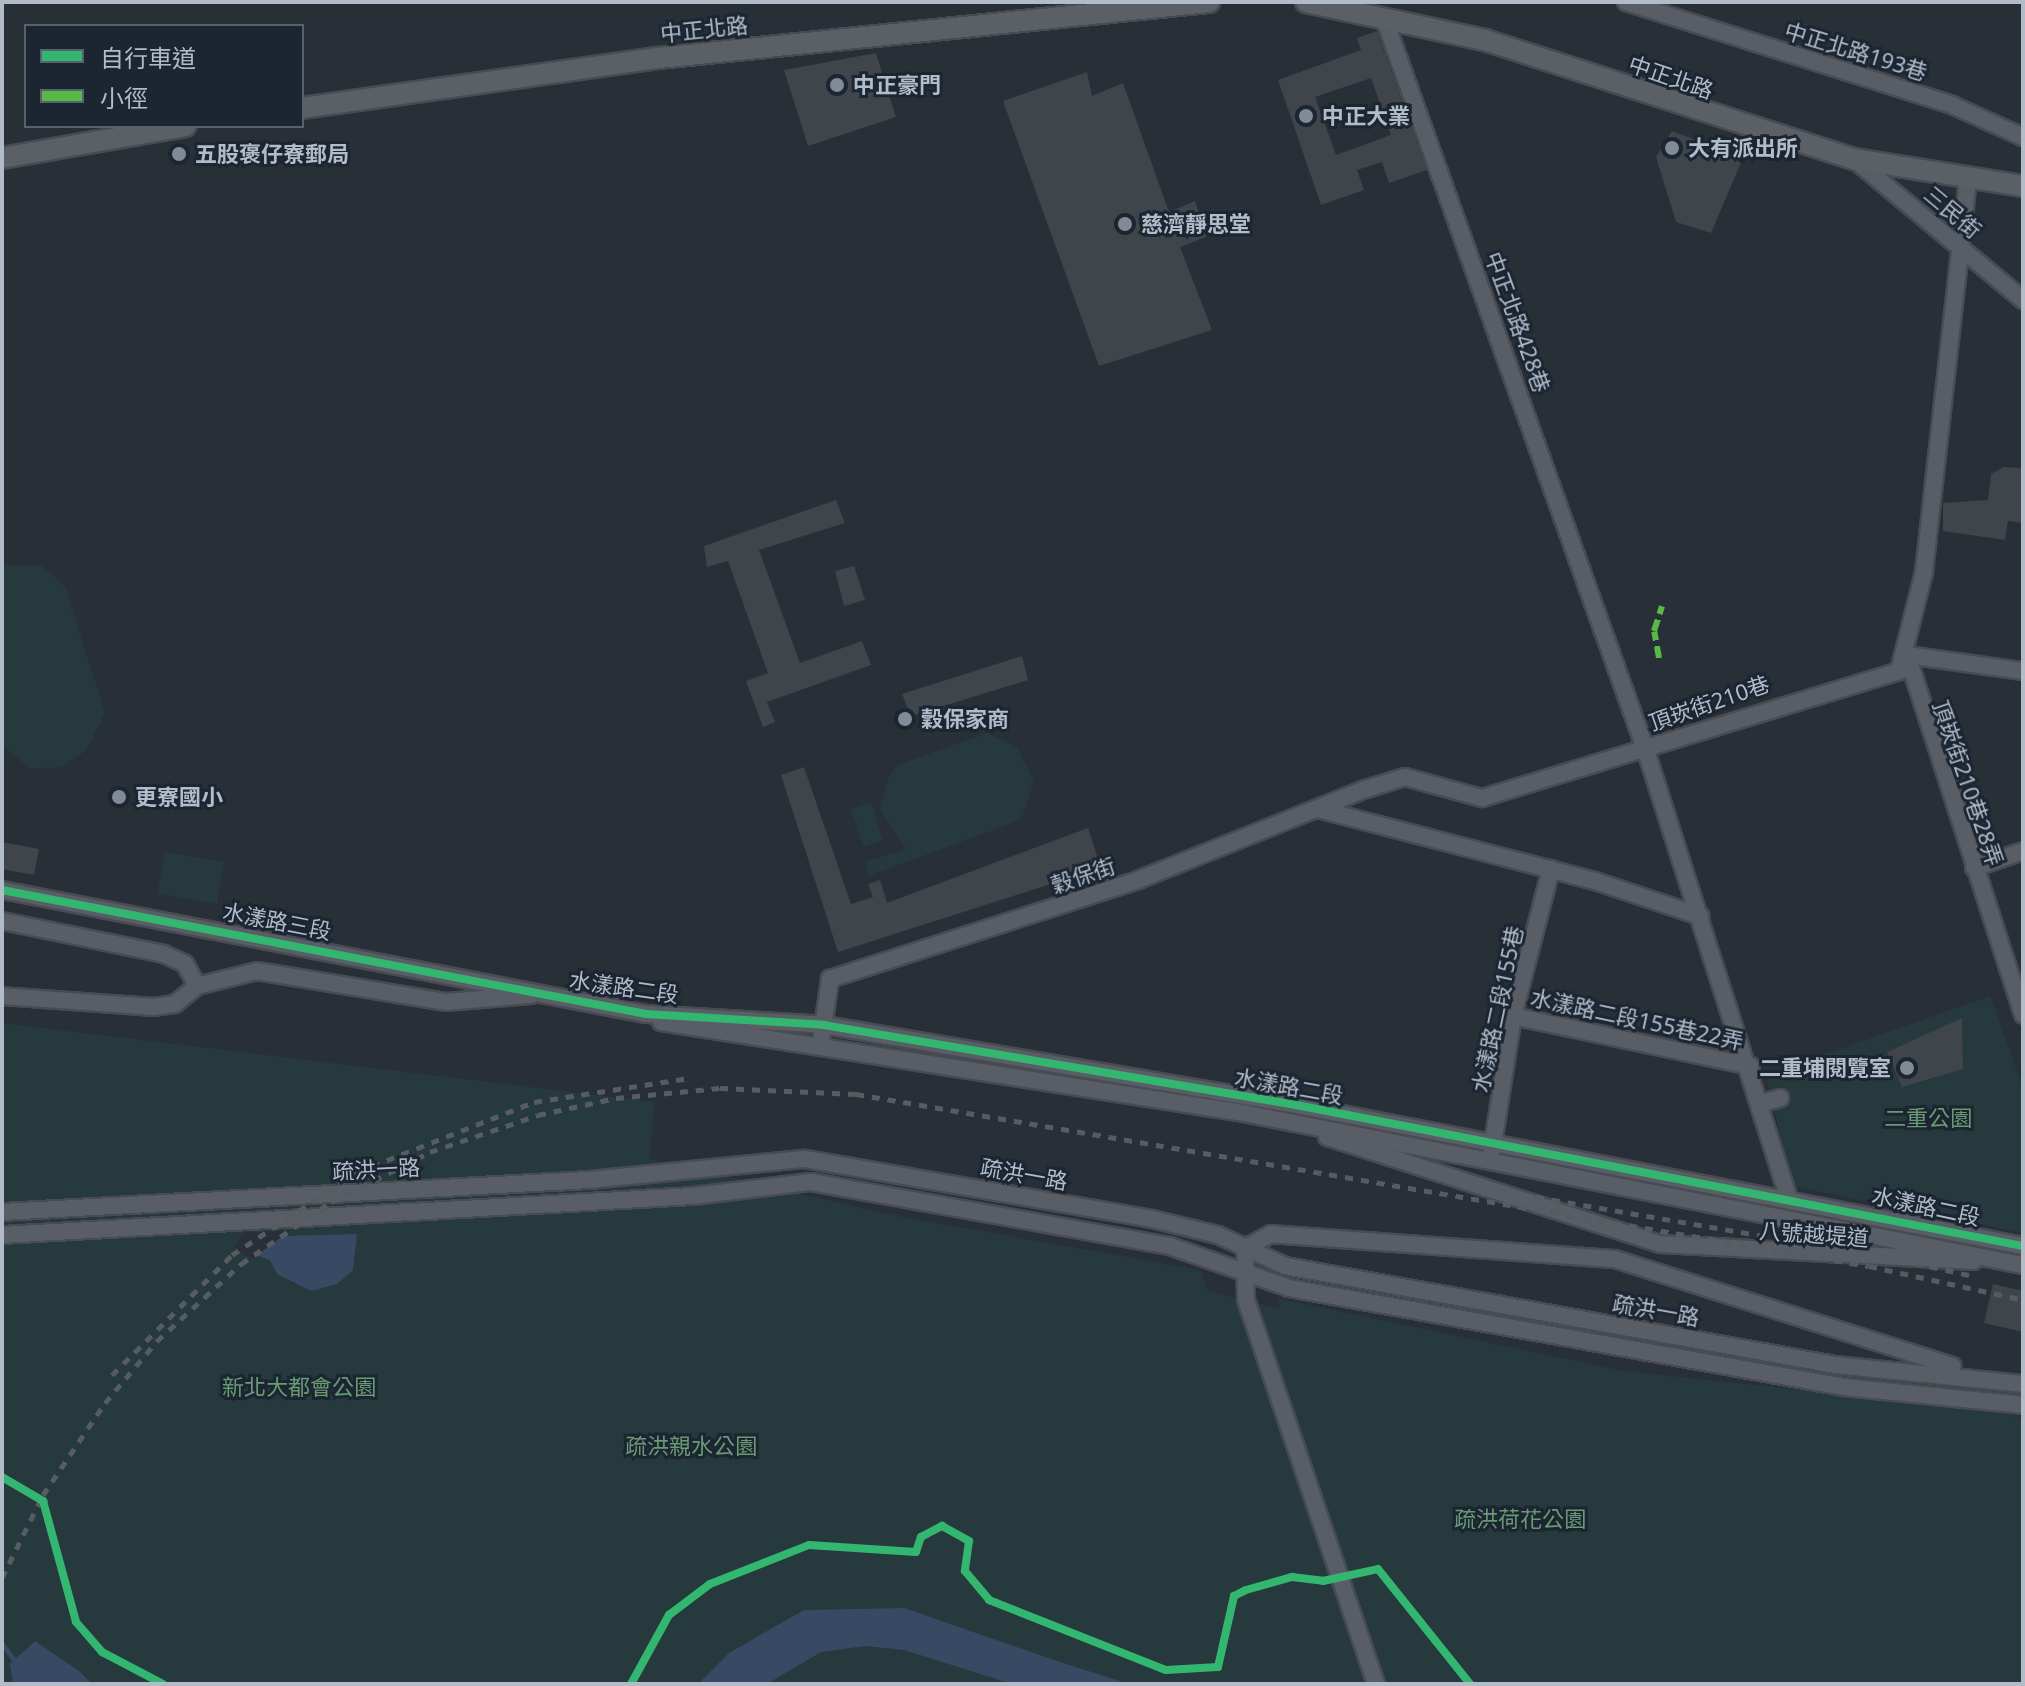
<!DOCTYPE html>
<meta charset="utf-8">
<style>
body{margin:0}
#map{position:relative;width:2025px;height:1686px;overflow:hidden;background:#292f37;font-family:"Noto Sans","Noto Sans TC",sans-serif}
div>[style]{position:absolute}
.green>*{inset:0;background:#26393d}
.water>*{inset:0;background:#374963}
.pier>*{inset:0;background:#292f37}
.stream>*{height:5px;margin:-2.5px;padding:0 2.5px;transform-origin:2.5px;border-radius:2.5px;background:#374963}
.building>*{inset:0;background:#40444b}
.roads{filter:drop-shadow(2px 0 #474b52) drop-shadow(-2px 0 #474b52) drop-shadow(0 2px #474b52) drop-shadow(0 -2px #474b52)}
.minor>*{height:16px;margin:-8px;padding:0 8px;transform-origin:8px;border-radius:8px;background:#595d65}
.major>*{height:20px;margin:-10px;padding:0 10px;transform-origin:10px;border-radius:10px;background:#5b6067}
.rail>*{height:5px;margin-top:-2.5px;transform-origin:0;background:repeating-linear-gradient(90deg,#575c62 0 8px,transparent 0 16px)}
.quiet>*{height:6px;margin-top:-3px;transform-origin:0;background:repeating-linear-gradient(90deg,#58b947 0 12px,transparent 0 18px)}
.cycleway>*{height:8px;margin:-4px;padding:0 4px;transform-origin:4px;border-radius:4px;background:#33b770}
.dots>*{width:22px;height:22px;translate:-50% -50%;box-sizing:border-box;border:4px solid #1c2532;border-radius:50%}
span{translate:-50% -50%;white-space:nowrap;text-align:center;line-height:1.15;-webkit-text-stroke:6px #1c2532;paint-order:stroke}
.street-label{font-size:22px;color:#b2bbc8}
.poi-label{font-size:22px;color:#b2bbc8;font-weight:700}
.left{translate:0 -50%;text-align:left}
.right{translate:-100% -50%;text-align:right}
.park-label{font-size:22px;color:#699a73}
.frame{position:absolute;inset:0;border:4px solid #b2bbc8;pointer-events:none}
.legend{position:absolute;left:24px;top:24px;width:280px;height:104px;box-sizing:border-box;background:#1c2532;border:2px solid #58616e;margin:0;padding:10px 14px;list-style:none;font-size:24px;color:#b2bbc8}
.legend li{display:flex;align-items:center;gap:16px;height:40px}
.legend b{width:40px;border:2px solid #58616e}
</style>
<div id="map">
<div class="green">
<div style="clip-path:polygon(2px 565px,41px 565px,65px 586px,105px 713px,86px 751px,61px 767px,31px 769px,2px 745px)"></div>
<div style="clip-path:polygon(987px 733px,1017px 747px,1034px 781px,1021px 820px,868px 876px,865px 862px,906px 849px,880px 809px,888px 778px,898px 765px)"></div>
<div style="clip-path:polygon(871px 802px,883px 840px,864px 847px,851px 809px)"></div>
<div style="clip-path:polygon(165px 852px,224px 862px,217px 904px,157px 894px)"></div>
<div style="clip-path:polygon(1990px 996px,2023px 1088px,2023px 1233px,1792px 1186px,1766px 1075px)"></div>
<div style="clip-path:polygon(2px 1023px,655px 1102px,649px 1159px,897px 1216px,1201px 1270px,1208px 1291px,1280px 1309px,1277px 1298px,1623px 1371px,2002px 1411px,2023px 1419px,2023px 1684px,2px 1684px)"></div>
</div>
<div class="water">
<div style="clip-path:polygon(357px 1234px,353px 1270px,337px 1284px,311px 1291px,277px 1274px,270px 1260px,243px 1251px,243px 1237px)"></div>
<div style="clip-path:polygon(904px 1608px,1060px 1662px,1129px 1684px,1012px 1684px,904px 1650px,865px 1646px,821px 1652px,767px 1684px,698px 1684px,729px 1653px,804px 1610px)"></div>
<div style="clip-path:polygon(35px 1641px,79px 1671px,92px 1684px,13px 1684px,10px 1664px)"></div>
</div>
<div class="pier">
<div style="clip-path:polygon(289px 1231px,252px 1259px,234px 1247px,243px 1233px)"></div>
</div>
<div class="stream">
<div style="left:2px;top:1644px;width:25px;rotate:53deg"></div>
</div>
<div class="building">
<div style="clip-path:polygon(evenodd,1377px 31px,1427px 170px,1389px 183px,1382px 162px,1357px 170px,1364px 190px,1321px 205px,1278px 80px,1361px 50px,1357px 38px,1377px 31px,1371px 78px,1391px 135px,1336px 155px,1315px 97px,1371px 78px)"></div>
<div style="clip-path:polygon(876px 53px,896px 117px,808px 146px,784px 70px)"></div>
<div style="clip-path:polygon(1087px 72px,1092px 96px,1123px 83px,1169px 212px,1195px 201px,1206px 237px,1180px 247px,1212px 330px,1099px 366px,1003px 101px)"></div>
<div style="clip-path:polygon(1672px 131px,1743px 158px,1711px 233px,1676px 222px,1656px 157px)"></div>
<div style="clip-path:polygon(2004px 467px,2023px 468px,2023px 523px,2008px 521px,2005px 540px,1943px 531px,1943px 503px,1988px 500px,1991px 474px)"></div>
<div style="clip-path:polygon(836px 500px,845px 523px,759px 550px,800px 663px,862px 641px,871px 665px,767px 702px,775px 722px,763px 727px,746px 681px,768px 673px,728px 561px,707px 567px,704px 546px)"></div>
<div style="clip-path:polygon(854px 566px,865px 600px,844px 606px,835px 571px)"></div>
<div style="clip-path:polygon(1022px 656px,1028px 680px,911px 716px,902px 694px)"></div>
<div style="clip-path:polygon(804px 767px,851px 904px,873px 897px,868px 884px,880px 880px,887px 903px,1088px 828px,1101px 868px,838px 952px,781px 775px)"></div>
<div style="clip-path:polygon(2px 842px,39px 849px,34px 875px,2px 869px)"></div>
<div style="clip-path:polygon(1962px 1018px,1963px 1069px,1902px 1087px,1887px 1052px)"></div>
<div style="clip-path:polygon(1993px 1284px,2023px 1291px,2023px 1332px,1984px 1323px)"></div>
</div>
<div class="roads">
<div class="minor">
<div style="left:1626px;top:2px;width:342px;rotate:17.5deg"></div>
<div style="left:1952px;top:105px;width:78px;rotate:24.3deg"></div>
<div style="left:1384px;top:18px;width:775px;rotate:70.33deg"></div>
<div style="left:1645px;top:748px;width:471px;rotate:72.3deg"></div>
<div style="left:1855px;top:160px;width:219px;rotate:39.8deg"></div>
<div style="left:1907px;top:655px;width:378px;rotate:72.1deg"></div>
<div style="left:1907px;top:655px;width:117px;rotate:7.9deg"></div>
<div style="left:1318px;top:809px;width:286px;rotate:14.6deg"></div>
<div style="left:1595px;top:881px;width:111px;rotate:18.4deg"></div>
<div style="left:1974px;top:868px;width:52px;rotate:-19.1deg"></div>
<div style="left:2px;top:890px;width:656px;rotate:10.9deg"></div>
<div style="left:646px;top:1014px;width:178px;rotate:3.5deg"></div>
<div style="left:824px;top:1025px;width:474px;rotate:9.6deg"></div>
<div style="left:1291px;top:1104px;width:746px;rotate:10.98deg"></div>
<div style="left:2px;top:921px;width:165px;rotate:11.5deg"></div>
<div style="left:164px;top:954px;width:23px;rotate:25deg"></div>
<div style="left:185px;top:964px;width:25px;rotate:61deg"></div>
<div style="left:197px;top:986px;width:28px;rotate:141deg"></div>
<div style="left:175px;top:1004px;width:21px;rotate:172deg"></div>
<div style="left:154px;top:1007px;width:152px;rotate:-175.9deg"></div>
<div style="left:197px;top:986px;width:62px;rotate:-14deg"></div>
<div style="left:257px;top:971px;width:192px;rotate:9.3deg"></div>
<div style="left:446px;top:1002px;width:85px;rotate:-4.7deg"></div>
<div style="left:1513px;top:1016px;width:243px;rotate:11.9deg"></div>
<div style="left:661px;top:1022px;width:584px;rotate:8.87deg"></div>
<div style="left:1238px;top:1112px;width:800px;rotate:11.03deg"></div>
<div style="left:821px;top:1041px;width:63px;rotate:-81.7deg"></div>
<div style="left:830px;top:979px;width:324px;rotate:-17.8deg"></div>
<div style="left:1138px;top:880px;width:245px;rotate:-21.8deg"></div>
<div style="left:1366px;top:789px;width:41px;rotate:-17.1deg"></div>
<div style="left:1405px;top:777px;width:80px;rotate:15.3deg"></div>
<div style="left:1482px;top:798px;width:436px;rotate:-16.9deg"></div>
<div style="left:1899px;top:671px;width:102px;rotate:-75.8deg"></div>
<div style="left:1924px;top:572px;width:396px;rotate:-83.6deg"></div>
<div style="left:1763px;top:1103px;width:18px;rotate:-16deg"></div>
<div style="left:1327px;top:1137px;width:350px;rotate:17.8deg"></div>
<div style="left:1660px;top:1244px;width:314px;rotate:3.1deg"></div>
<div style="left:1492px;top:1150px;width:136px;rotate:-81.1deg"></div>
<div style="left:1513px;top:1016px;width:152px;rotate:-75.5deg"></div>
<div style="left:2px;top:1212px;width:588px;rotate:-3.12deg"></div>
<div style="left:589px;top:1180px;width:217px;rotate:-5.6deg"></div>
<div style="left:805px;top:1159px;width:352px;rotate:9.8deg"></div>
<div style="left:1152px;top:1219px;width:68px;rotate:13.6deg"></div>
<div style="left:1218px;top:1235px;width:74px;rotate:24.8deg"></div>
<div style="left:1285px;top:1266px;width:559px;rotate:10.2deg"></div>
<div style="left:1835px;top:1365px;width:189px;rotate:5.8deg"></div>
<div style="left:2px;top:1235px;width:692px;rotate:-3.23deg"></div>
<div style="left:693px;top:1196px;width:119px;rotate:-6.8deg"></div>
<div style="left:811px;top:1182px;width:365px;rotate:10.1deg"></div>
<div style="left:1170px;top:1246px;width:126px;rotate:19.4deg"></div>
<div style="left:1289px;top:1288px;width:564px;rotate:10.11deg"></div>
<div style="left:1844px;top:1387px;width:180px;rotate:5.7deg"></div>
<div style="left:1376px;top:1684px;width:406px;rotate:-108.7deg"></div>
<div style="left:1246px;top:1299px;width:51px;rotate:-91.1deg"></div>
<div style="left:1245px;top:1248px;width:30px;rotate:-28deg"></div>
<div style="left:1271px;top:1234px;width:345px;rotate:4.2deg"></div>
<div style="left:1615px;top:1259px;width:354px;rotate:17.6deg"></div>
</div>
<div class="major">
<div style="left:1306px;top:2px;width:183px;rotate:12deg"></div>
<div style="left:1485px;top:40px;width:388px;rotate:17.9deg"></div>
<div style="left:1854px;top:159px;width:171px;rotate:9.1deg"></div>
<div style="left:302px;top:108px;width:360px;rotate:-8deg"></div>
<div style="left:659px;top:58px;width:553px;rotate:-5.81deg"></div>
<div style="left:2px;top:158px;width:186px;rotate:-9.9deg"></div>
</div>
</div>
<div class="rail">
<div style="left:1536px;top:1197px;width:256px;rotate:9.7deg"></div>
<div style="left:1883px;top:1256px;width:92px;rotate:12.5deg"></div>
<div style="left:112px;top:1375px;width:170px;rotate:-45deg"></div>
<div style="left:232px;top:1255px;width:150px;rotate:-33.6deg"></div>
<div style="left:357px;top:1172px;width:190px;rotate:-21.6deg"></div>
<div style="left:534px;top:1102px;width:157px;rotate:-8.8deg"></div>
<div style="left:2px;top:1578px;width:93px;rotate:-63.7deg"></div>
<div style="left:43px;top:1495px;width:111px;rotate:-56deg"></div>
<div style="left:105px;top:1403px;width:81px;rotate:-50deg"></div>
<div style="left:157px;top:1341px;width:114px;rotate:-42.5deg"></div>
<div style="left:241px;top:1264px;width:109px;rotate:-34.6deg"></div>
<div style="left:331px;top:1202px;width:111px;rotate:-26.8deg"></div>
<div style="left:430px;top:1152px;width:114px;rotate:-18.9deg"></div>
<div style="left:538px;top:1115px;width:80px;rotate:-12.3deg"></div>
<div style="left:616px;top:1098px;width:104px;rotate:-5.5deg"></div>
<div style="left:720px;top:1088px;width:136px;rotate:2.5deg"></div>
<div style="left:856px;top:1094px;width:1027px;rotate:9.64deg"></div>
<div style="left:1869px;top:1266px;width:158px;rotate:12.4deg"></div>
</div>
<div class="quiet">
<div style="left:1659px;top:658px;width:27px;rotate:-100deg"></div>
<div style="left:1654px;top:631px;width:26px;rotate:-72deg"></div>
</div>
<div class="cycleway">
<div style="left:2px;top:890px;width:656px;rotate:10.9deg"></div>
<div style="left:646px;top:1014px;width:178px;rotate:3.5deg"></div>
<div style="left:824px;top:1025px;width:474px;rotate:9.6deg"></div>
<div style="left:1291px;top:1104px;width:746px;rotate:10.98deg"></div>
<div style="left:2px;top:1477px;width:48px;rotate:30.3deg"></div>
<div style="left:43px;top:1501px;width:125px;rotate:74.7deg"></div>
<div style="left:76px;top:1622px;width:40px;rotate:49deg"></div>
<div style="left:102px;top:1652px;width:69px;rotate:27.7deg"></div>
<div style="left:631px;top:1684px;width:79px;rotate:-61.2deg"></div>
<div style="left:669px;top:1615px;width:51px;rotate:-37.1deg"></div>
<div style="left:710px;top:1584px;width:106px;rotate:-21.5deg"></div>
<div style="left:809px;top:1545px;width:107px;rotate:3.7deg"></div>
<div style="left:916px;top:1552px;width:16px;rotate:-72deg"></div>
<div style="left:921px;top:1537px;width:24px;rotate:-28deg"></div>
<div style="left:942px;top:1526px;width:31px;rotate:29deg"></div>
<div style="left:969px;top:1541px;width:30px;rotate:98deg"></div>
<div style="left:965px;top:1571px;width:38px;rotate:50deg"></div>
<div style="left:989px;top:1600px;width:190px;rotate:21.6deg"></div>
<div style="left:1166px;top:1670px;width:52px;rotate:-3.3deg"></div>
<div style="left:1218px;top:1667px;width:73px;rotate:-77.3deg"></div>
<div style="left:1234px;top:1596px;width:13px;rotate:-27deg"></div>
<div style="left:1246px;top:1590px;width:48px;rotate:-15.8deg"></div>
<div style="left:1292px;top:1577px;width:31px;rotate:7deg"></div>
<div style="left:1323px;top:1581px;width:56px;rotate:-12.3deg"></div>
<div style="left:1378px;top:1569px;width:147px;rotate:51.3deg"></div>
</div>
<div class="dots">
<div style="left:837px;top:85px;background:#828a95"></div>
<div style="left:1306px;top:116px;background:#828a95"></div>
<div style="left:1672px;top:148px;background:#828a95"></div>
<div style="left:179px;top:154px;background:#828a95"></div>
<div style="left:1125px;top:224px;background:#828a95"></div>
<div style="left:905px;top:719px;background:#828a95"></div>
<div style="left:119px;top:797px;background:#828a95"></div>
<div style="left:1907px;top:1068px;background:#828a95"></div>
</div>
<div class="street-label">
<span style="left:704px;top:29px;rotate:-6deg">中正北路</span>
<span style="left:1856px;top:51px;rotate:17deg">中正北路193巷</span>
<span style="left:1671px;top:77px;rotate:19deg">中正北路</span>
<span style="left:1953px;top:212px;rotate:40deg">三民街</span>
<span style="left:1518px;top:322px;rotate:70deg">中正北路428巷</span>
<span style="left:1709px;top:703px;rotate:-19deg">頂崁街210巷</span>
<span style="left:1968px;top:783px;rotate:71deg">頂崁街210巷28弄</span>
<span style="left:1083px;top:875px;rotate:-19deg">穀保街</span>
<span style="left:277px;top:921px;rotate:11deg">水漾路三段</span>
<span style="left:624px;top:987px;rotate:8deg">水漾路二段</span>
<span style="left:1497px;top:1009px;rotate:-78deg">水漾路二段155巷</span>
<span style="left:1637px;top:1019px;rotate:12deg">水漾路二段155巷22弄</span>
<span style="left:1289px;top:1086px;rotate:10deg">水漾路二段</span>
<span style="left:376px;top:1169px;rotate:-3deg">疏洪一路</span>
<span style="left:1024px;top:1174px;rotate:10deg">疏洪一路</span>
<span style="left:1926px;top:1206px;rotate:12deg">水漾路二段</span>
<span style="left:1814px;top:1234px;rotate:4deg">八號越堤道</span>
<span style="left:1656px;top:1310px;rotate:10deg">疏洪一路</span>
</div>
<div class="poi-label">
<span class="left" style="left:853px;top:85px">中正豪門</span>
<span class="left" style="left:1322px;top:116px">中正大業</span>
<span class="left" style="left:1688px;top:148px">大有派出所</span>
<span class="left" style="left:195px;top:154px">五股褒仔寮郵局</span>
<span class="left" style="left:1141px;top:224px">慈濟靜思堂</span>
<span class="left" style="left:921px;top:719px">穀保家商</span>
<span class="left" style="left:135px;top:797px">更寮國小</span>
<span class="right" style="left:1891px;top:1068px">二重埔閱覽室</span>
</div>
<div class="park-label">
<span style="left:1928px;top:1118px">二重公園</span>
<span style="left:299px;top:1387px">新北大都會公園</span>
<span style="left:691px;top:1446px">疏洪親水公園</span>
<span style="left:1520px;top:1519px">疏洪荷花公園</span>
</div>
<div class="frame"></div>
<ul class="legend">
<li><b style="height:10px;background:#33b770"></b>自行車道</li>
<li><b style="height:10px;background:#58b947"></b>小徑</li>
</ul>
</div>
